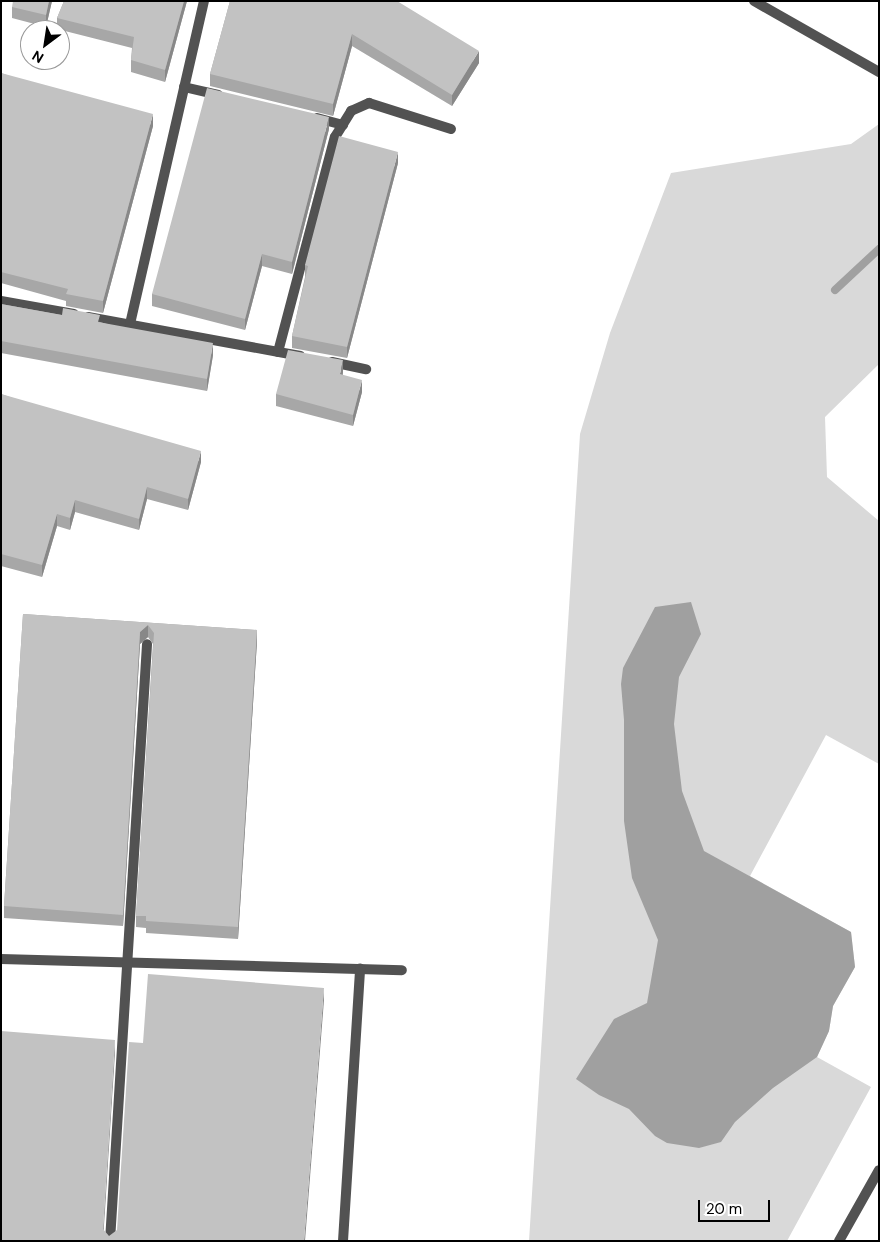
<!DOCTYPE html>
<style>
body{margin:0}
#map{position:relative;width:880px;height:1242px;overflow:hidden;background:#fff;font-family:"DM Sans",sans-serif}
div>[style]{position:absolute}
.green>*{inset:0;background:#d9d9d9}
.water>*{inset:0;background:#a0a0a0}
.stream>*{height:8px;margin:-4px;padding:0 4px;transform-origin:4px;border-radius:4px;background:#a0a0a0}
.lane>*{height:10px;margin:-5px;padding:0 5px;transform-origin:5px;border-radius:5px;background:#525252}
.wall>*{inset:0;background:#a7a7a7}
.shaded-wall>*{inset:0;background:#888}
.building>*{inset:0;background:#c2c2c2}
span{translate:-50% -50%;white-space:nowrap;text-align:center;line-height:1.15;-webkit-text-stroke:4px #fff;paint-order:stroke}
.frame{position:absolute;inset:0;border:2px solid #000;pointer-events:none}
.north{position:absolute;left:20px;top:20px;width:50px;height:50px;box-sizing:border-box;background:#fff;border:1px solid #999;border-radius:50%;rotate:211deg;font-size:14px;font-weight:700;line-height:20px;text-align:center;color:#000}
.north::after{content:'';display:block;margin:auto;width:18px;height:22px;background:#000;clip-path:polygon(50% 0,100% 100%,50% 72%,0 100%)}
.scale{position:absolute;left:698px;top:1200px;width:72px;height:22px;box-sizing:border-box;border:2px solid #000;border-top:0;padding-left:6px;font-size:15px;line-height:18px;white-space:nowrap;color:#000;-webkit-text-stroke:4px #fff;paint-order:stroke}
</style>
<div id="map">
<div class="green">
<div style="clip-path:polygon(879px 124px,879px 364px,825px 417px,827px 477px,879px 521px,879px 764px,826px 735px,750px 876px,851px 932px,855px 967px,833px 1006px,829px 1031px,817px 1057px,871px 1087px,787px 1241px,529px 1241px,580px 434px,610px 333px,671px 173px,851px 144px)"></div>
</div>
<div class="water">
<div style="clip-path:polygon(691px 602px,701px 634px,679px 677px,674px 724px,682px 791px,704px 851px,851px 932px,855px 967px,833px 1006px,829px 1031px,817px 1057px,773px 1088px,735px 1122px,721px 1142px,699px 1148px,667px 1143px,655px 1136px,629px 1109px,599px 1095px,576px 1079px,614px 1019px,647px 1003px,658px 940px,632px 878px,624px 821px,624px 720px,621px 684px,623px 668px,655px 607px)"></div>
</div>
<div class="stream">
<div style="left:835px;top:290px;width:60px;rotate:-43deg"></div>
</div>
<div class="lane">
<div style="left:754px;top:1px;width:144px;rotate:29.6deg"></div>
<div style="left:184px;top:87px;width:35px;rotate:13deg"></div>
<div style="left:317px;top:118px;width:27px;rotate:15deg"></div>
<div style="left:1px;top:301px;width:74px;rotate:10.1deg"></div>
<div style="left:88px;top:317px;width:216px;rotate:10.4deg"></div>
<div style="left:130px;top:324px;width:331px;rotate:-77.1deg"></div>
<div style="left:278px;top:352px;width:222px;rotate:-75.2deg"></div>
<div style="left:335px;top:137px;width:31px;rotate:-58deg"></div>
<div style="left:351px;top:111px;width:20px;rotate:-24deg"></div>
<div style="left:369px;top:103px;width:86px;rotate:17.6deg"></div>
<div style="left:332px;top:362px;width:35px;rotate:12deg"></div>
<div style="left:1px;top:959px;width:401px;rotate:1.6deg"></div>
<div style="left:110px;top:1241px;width:598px;rotate:-86.45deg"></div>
<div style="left:343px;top:1241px;width:273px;rotate:-86.4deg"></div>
<div style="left:839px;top:1241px;width:81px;rotate:-60.6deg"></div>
</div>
<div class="wall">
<div style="clip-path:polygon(52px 1px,46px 27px,12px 18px,12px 7px)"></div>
<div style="clip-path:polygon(64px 1px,187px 1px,165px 82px,131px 72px,131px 60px,132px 48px,57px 29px,57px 18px)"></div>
<div style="clip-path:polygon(230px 1px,479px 63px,452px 106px,352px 46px,333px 116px,210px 86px,210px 74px)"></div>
<div style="clip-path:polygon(1px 73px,153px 126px,103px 313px,66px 306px,66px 301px,1px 283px)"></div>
<div style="clip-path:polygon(329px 129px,292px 274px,262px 266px,245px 330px,152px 306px,152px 294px)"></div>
<div style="clip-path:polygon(398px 163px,347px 358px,292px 348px,292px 336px,305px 277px,305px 265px)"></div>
<div style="clip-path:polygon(1px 304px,100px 322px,213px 355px,207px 391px,1px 353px)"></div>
<div style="clip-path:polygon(343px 372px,343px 375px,362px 392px,353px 426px,276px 406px,276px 394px)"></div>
<div style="clip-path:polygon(1px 394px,201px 462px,188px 510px,147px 499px,139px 530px,75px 512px,70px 530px,57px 526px,42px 577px,1px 566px)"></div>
<div style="clip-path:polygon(23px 614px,257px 630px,257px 641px,238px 939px,146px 933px,146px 928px,136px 927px,136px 916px,153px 644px,148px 637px,140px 644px,123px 926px,4px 918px,4px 906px)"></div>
</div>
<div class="shaded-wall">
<div style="clip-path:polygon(49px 1px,52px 1px,46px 27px,46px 15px)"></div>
<div style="clip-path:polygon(184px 1px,187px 1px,165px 82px,165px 70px)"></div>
<div style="clip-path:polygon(352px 34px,352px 46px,333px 116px,333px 104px)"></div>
<div style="clip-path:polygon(479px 51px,479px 63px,452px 106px,452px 95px)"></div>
<div style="clip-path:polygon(153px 114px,153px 126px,103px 313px,103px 301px)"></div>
<div style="clip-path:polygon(329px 117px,329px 129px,292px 274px,292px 262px)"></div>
<div style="clip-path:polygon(398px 152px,398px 163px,347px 358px,347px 347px)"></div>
<div style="clip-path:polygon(262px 254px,262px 266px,245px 330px,245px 319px)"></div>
<div style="clip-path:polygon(213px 343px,213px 355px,207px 391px,207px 379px)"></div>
<div style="clip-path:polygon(343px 360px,343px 372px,340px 386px,340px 374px)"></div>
<div style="clip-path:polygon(362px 380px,362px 392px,353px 426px,353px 415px)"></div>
<div style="clip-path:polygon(201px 451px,201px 462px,188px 510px,188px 499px)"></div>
<div style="clip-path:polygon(147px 487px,147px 499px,139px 530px,139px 519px)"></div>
<div style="clip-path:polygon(75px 500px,75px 512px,70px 530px,70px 518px)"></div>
<div style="clip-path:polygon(57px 514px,57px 526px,42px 577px,42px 565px)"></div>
<div style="clip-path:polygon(148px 625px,148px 637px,140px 644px,123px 926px,123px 915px,140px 632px)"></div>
<div style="clip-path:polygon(257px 630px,257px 641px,238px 939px,238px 927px)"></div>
<div style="clip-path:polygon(324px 988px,324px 1000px,305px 1241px,304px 1241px)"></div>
<div style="clip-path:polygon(115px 1040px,115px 1052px,103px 1241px,103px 1229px)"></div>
</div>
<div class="building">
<div style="clip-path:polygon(13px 1px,49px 1px,46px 15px,12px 7px)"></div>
<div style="clip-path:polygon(64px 1px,184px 1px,165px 70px,131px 60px,134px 37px,57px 18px)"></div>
<div style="clip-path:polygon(230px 1px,397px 1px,479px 51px,452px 95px,352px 34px,333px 104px,210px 74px)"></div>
<div style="clip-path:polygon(1px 73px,153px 114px,103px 301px,66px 294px,68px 289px,1px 272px)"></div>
<div style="clip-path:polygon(207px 88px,329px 117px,292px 262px,262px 254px,245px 319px,152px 294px)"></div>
<div style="clip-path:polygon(339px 136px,398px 152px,347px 347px,292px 336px,308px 266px,305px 265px)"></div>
<div style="clip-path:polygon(1px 304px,62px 315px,63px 308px,100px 315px,98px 322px,213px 343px,207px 379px,1px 341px)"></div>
<div style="clip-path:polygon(288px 350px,343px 360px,340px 374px,362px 380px,353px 415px,276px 394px)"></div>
<div style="clip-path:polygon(1px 394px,201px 451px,188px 499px,147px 487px,139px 519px,75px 500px,70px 518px,57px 514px,42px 565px,1px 554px)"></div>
<div style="clip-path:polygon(23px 614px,257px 630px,238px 927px,146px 921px,146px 916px,136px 916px,154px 633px,148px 625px,140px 632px,123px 915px,4px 906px)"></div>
<div style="clip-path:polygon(148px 974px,324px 988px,304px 1241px,1px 1241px,1px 1031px,115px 1040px,103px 1229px,109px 1236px,117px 1230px,129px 1042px,143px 1043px)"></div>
</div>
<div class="frame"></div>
<div class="north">N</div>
<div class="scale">20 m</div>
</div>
